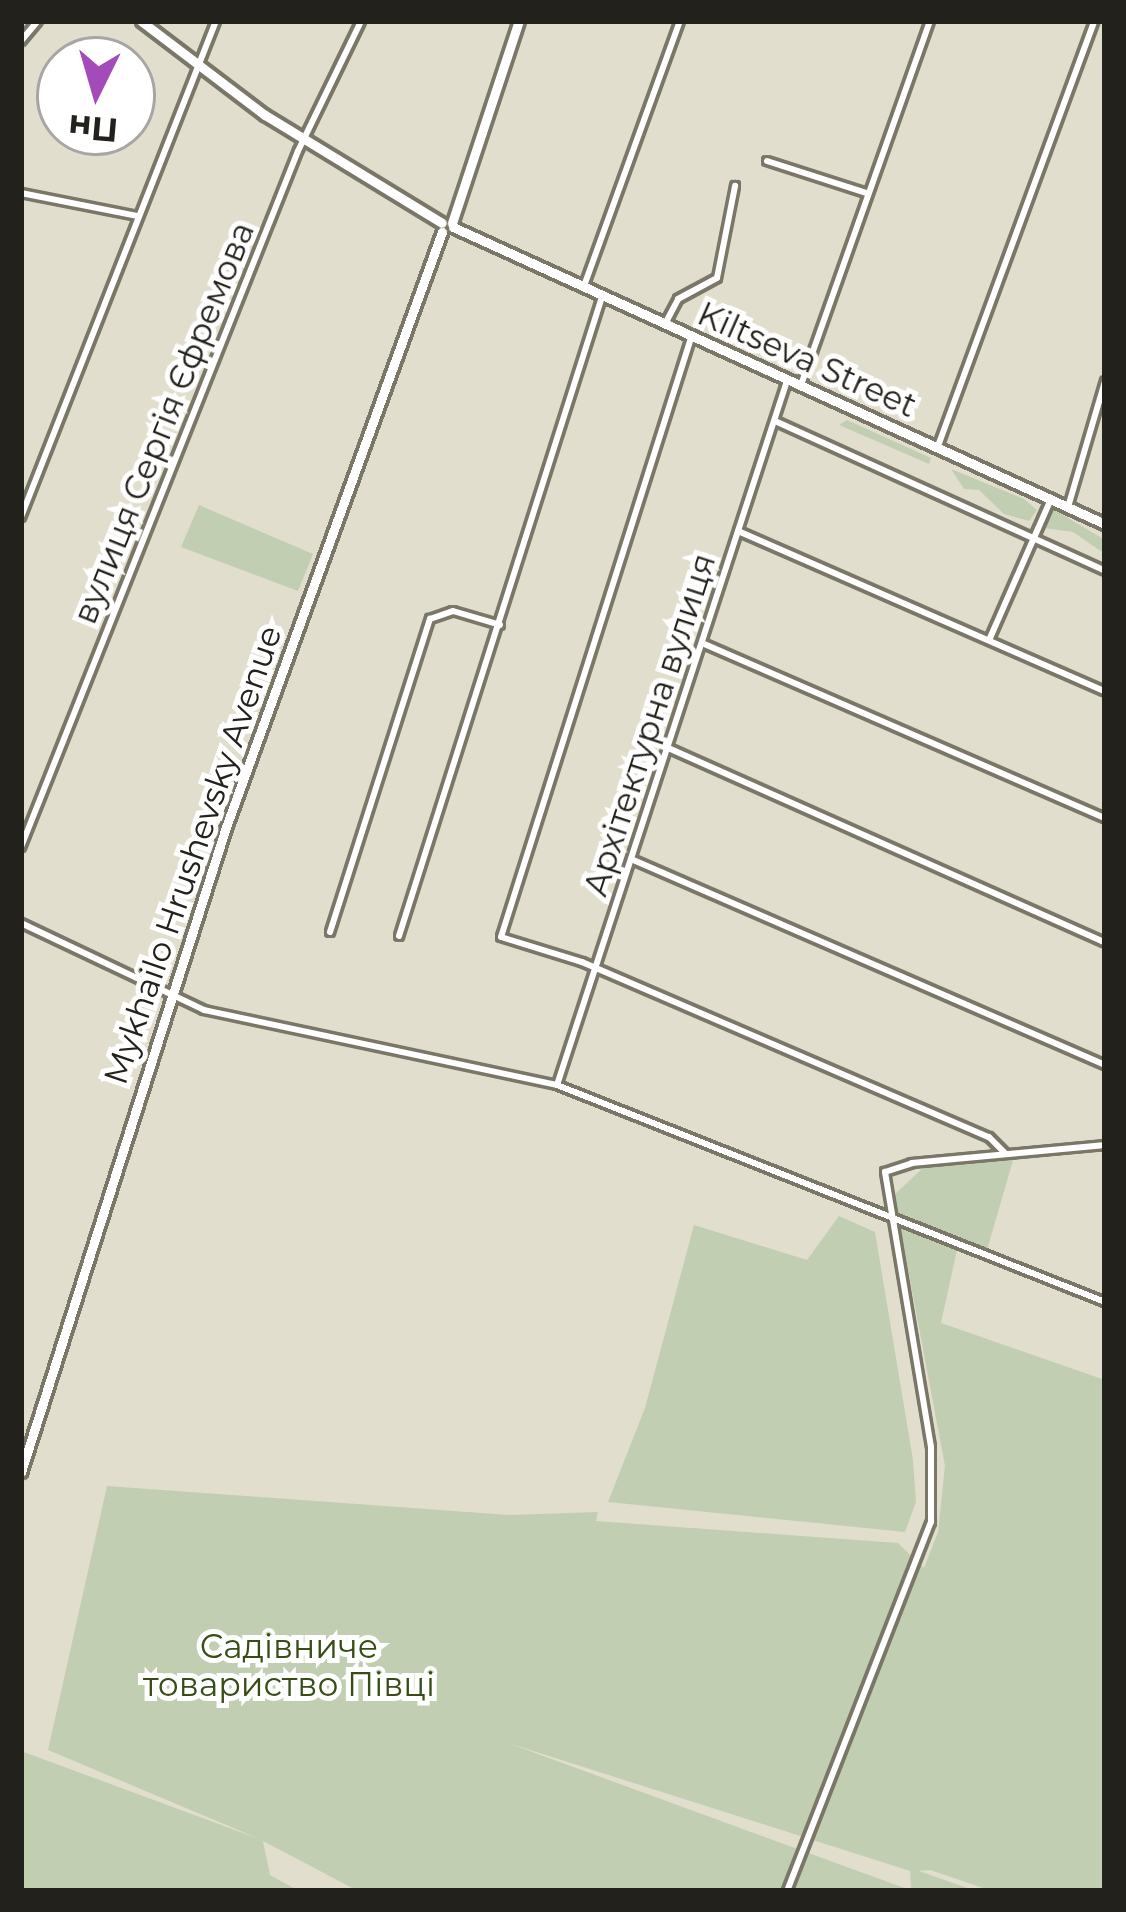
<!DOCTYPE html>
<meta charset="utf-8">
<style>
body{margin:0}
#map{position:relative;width:1126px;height:1912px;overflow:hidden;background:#e2dece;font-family:Montserrat,sans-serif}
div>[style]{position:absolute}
.green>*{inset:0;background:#c2ceb2}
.roads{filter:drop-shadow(3px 0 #7a7768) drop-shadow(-3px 0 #7a7768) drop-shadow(0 3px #7a7768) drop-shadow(0 -3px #7a7768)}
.street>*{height:6px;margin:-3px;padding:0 3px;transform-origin:3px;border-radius:3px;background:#fff}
.secondary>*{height:9px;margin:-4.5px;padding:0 4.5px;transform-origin:4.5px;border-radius:4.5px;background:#fff}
span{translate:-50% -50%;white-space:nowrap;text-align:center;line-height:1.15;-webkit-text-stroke:10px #fff;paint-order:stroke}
.street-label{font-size:33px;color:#23211b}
.park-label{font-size:33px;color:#384c15}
.frame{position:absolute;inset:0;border:24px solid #23211b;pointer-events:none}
.north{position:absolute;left:36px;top:36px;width:120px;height:120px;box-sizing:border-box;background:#fff;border:3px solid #a7a6a4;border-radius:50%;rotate:185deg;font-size:33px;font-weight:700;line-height:48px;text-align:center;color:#23211b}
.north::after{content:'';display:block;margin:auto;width:42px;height:54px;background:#a34bb8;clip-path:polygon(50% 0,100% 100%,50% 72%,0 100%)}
</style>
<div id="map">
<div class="green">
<div style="clip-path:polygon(847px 420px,931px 458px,929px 464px,839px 425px)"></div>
<div style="clip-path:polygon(951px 469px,1024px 499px,1037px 510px,1029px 521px,1004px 514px,979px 490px,964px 489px)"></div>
<div style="clip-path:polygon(199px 505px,313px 554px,298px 591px,181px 547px)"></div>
<div style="clip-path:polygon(1053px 509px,1105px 540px,1105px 554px,1073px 532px,1043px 528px)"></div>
<div style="clip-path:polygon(evenodd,1014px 1157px,987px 1250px,959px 1241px,941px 1323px,1105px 1380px,1105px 1891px,992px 1891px,930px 1870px,919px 1871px,976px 1891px,358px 1891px,263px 1841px,270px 1875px,299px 1891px,21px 1891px,21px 1751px,257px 1838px,48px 1750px,107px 1486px,509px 1515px,598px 1512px,596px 1521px,898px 1543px,924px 1568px,938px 1532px,945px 1466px,894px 1195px,926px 1165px,1014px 1157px,505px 1742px,910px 1871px,911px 1889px,910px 1890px,505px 1742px)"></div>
<div style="clip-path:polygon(839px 1216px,875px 1232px,913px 1460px,916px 1502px,905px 1532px,608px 1502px,645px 1408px,694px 1225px,807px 1260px)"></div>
</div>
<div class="roads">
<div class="street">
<div style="left:21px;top:41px;width:26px;rotate:-50deg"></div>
<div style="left:767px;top:161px;width:104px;rotate:17.9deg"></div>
<div style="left:21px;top:193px;width:118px;rotate:11.2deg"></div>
<div style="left:584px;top:286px;width:282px;rotate:-70.1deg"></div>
<div style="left:666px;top:322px;width:26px;rotate:-62deg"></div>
<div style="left:678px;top:299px;width:44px;rotate:-28.3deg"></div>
<div style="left:717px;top:278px;width:94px;rotate:-78.9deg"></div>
<div style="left:691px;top:338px;width:628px;rotate:107.6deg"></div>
<div style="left:501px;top:937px;width:85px;rotate:17.2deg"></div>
<div style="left:582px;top:962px;width:443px;rotate:23.3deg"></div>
<div style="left:989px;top:1137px;width:23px;rotate:45deg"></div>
<div style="left:801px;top:385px;width:386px;rotate:-70.5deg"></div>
<div style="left:775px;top:421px;width:362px;rotate:24.4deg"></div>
<div style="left:938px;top:446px;width:453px;rotate:-69.8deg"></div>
<div style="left:1068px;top:507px;width:131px;rotate:-73.6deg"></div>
<div style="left:21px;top:517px;width:533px;rotate:-68.54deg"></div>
<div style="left:738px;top:531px;width:400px;rotate:23.6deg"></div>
<div style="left:990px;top:638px;width:152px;rotate:-66.3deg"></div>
<div style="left:702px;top:643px;width:439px;rotate:23.5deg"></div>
<div style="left:666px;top:747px;width:480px;rotate:24deg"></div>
<div style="left:21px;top:847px;width:749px;rotate:-68.3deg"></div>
<div style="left:298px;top:151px;width:144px;rotate:-64.1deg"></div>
<div style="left:631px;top:859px;width:517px;rotate:23.49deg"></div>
<div style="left:21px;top:923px;width:203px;rotate:25.4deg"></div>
<div style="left:204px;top:1010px;width:361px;rotate:12deg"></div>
<div style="left:557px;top:1085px;width:589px;rotate:21.6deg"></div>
<div style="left:330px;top:932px;width:329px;rotate:-72.3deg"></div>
<div style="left:430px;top:619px;width:24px;rotate:-19deg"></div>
<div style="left:453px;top:611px;width:49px;rotate:16.6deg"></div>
<div style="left:399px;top:936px;width:670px;rotate:-72.38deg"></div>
<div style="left:557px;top:1085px;width:741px;rotate:-71.91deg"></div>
<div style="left:787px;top:1891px;width:396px;rotate:-68.7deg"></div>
<div style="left:931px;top:1522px;width:75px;rotate:-90deg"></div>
<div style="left:931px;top:1447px;width:279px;rotate:-99.5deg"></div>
<div style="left:885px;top:1172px;width:28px;rotate:-18deg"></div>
<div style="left:912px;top:1163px;width:194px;rotate:-5.3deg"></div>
</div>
<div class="secondary">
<div style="left:141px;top:21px;width:156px;rotate:37.2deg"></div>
<div style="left:265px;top:115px;width:207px;rotate:31.4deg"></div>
<div style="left:452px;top:223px;width:213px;rotate:-71.7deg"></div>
<div style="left:453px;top:227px;width:716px;rotate:24.49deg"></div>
<div style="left:21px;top:1472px;width:677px;rotate:-72.37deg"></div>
<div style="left:226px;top:827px;width:633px;rotate:-70.05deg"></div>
</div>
</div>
<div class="street-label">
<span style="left:807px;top:360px;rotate:24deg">Kiltseva Street</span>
<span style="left:164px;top:423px;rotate:-68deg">вулиця Сергія Єфремова</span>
<span style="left:650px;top:725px;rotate:-72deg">Архітектурна вулиця</span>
<span style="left:193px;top:855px;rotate:-71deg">Mykhailo Hrushevsky Avenue</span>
</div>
<div class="park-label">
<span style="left:289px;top:1666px">Садівниче<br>товариство Півці</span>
</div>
<div class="frame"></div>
<div class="north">Пн</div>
</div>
